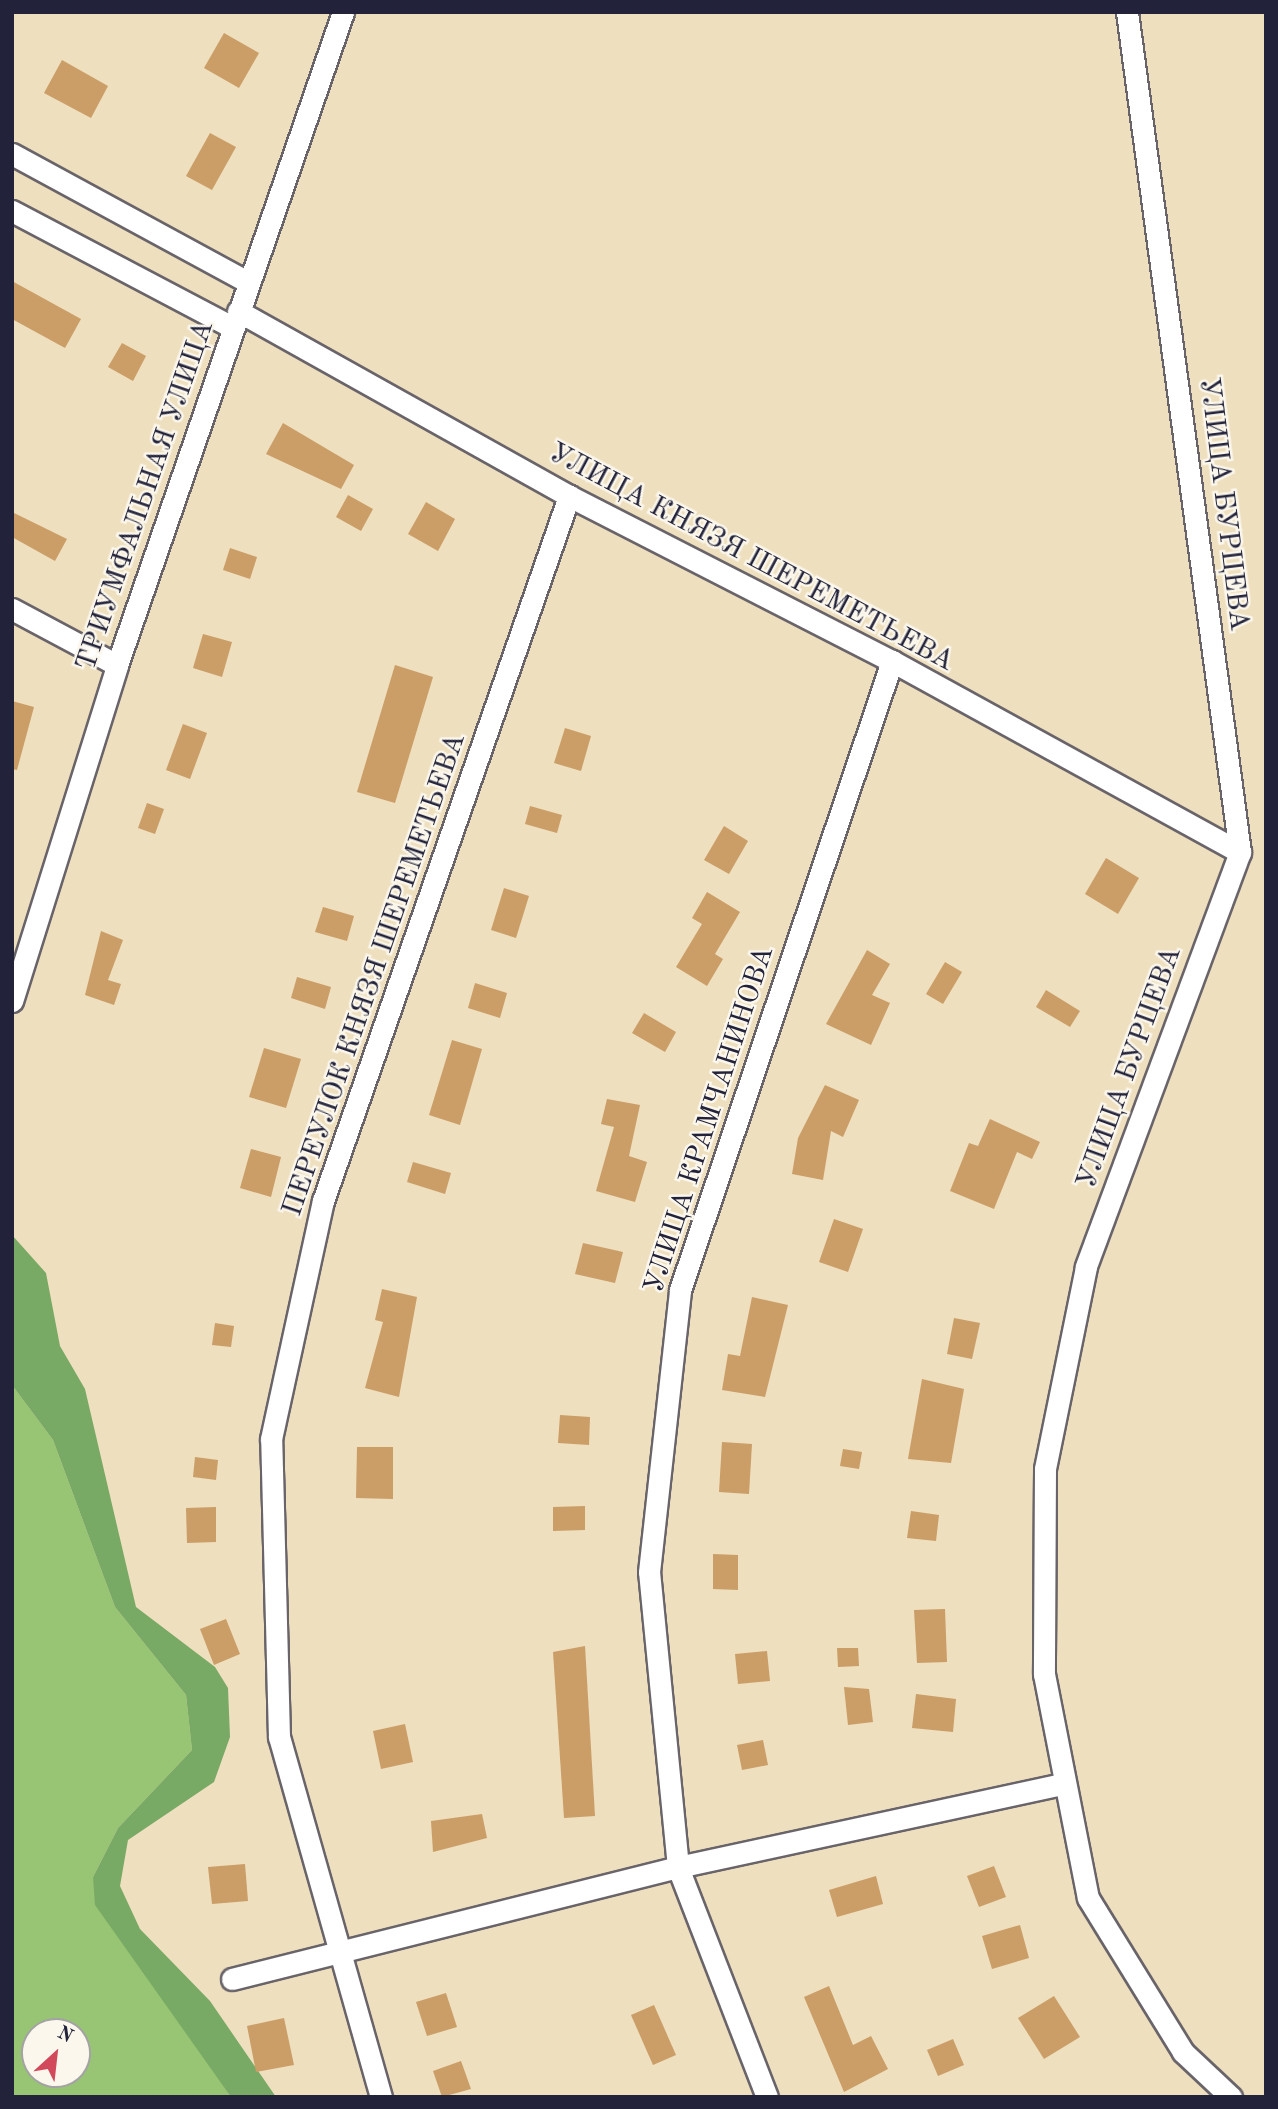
<!DOCTYPE html>
<meta charset="utf-8">
<style>
body{margin:0}
#map{position:relative;width:1278px;height:2109px;overflow:hidden;background:#eedfbe;font-family:"Old Standard TT",serif}
div>[style]{position:absolute}
.green>*{inset:0;background:#97c573}
.forest>*{inset:0;background:#79aa65}
.building>*{inset:0;background:#cb9d67}
.roads{filter:drop-shadow(2px 0 #696469) drop-shadow(-2px 0 #696469) drop-shadow(0 2px #696469) drop-shadow(0 -2px #696469)}
.minor>*{height:21px;margin:-10.5px;padding:0 10.5px;transform-origin:10.5px;border-radius:10.5px;background:#fff}
span{translate:-50% -50%;white-space:nowrap;text-align:center;line-height:1.15;-webkit-text-stroke:5px #fbf7ec;paint-order:stroke}
.street-label{font-size:28px;color:#22223b}
.frame{position:absolute;inset:0;border:14px solid #22223b;pointer-events:none}
.north{position:absolute;left:21px;top:2018px;width:70px;height:70px;box-sizing:border-box;background:#fbf7ec;border:2px solid #a4a2a5;border-radius:50%;rotate:27deg;font-size:19px;font-weight:700;line-height:28px;text-align:center;color:#22223b}
.north::after{content:'';display:block;margin:auto;width:24px;height:32px;background:#d1495b;clip-path:polygon(50% 0,100% 100%,50% 72%,0 100%)}
</style>
<div id="map">
<div class="green">
<div style="clip-path:polygon(evenodd,12px 1385px,53px 1440px,115px 1607px,186px 1695px,192px 1750px,118px 1828px,93px 1877px,231px 2097px,12px 2097px,12px 1385px,35px 2032px,77px 2032px,77px 2074px,35px 2074px,35px 2032px)"></div>
</div>
<div class="forest">
<div style="clip-path:polygon(12px 1235px,46px 1273px,60px 1346px,85px 1389px,136px 1607px,215px 1667px,228px 1688px,230px 1737px,214px 1782px,128px 1840px,120px 1886px,140px 1929px,210px 2001px,276px 2097px,231px 2097px,95px 1905px,93px 1877px,118px 1828px,192px 1750px,186px 1695px,115px 1607px,53px 1440px,12px 1385px)"></div>
</div>
<div class="building">
<div style="clip-path:polygon(224px 33px,259px 53px,239px 88px,204px 68px)"></div>
<div style="clip-path:polygon(62px 60px,108px 86px,91px 118px,44px 93px)"></div>
<div style="clip-path:polygon(210px 133px,236px 147px,212px 190px,186px 176px)"></div>
<div style="clip-path:polygon(12px 281px,81px 319px,65px 348px,12px 319px)"></div>
<div style="clip-path:polygon(122px 343px,146px 356px,133px 381px,108px 367px)"></div>
<div style="clip-path:polygon(283px 423px,354px 465px,341px 489px,266px 454px)"></div>
<div style="clip-path:polygon(348px 495px,373px 509px,361px 531px,336px 517px)"></div>
<div style="clip-path:polygon(426px 502px,455px 519px,438px 551px,408px 534px)"></div>
<div style="clip-path:polygon(12px 512px,67px 539px,55px 561px,12px 537px)"></div>
<div style="clip-path:polygon(230px 548px,257px 557px,250px 579px,223px 570px)"></div>
<div style="clip-path:polygon(203px 634px,232px 642px,222px 677px,193px 668px)"></div>
<div style="clip-path:polygon(395px 665px,433px 677px,395px 803px,357px 792px)"></div>
<div style="clip-path:polygon(12px 701px,34px 707px,17px 770px,12px 769px)"></div>
<div style="clip-path:polygon(183px 724px,207px 733px,190px 779px,166px 770px)"></div>
<div style="clip-path:polygon(565px 728px,591px 736px,581px 771px,554px 763px)"></div>
<div style="clip-path:polygon(147px 803px,164px 809px,155px 834px,138px 828px)"></div>
<div style="clip-path:polygon(530px 806px,562px 815px,557px 833px,525px 824px)"></div>
<div style="clip-path:polygon(724px 826px,748px 841px,729px 874px,704px 860px)"></div>
<div style="clip-path:polygon(1106px 858px,1139px 878px,1118px 914px,1085px 894px)"></div>
<div style="clip-path:polygon(504px 888px,529px 896px,516px 938px,491px 930px)"></div>
<div style="clip-path:polygon(707px 892px,740px 912px,715px 954px,723px 959px,707px 986px,676px 967px,702px 924px,692px 918px)"></div>
<div style="clip-path:polygon(323px 907px,354px 916px,347px 941px,315px 932px)"></div>
<div style="clip-path:polygon(101px 931px,123px 940px,108px 980px,121px 984px,114px 1005px,85px 995px)"></div>
<div style="clip-path:polygon(867px 950px,890px 964px,872px 995px,890px 1003px,871px 1045px,826px 1024px)"></div>
<div style="clip-path:polygon(945px 962px,962px 972px,943px 1004px,926px 994px)"></div>
<div style="clip-path:polygon(297px 977px,331px 987px,325px 1009px,291px 998px)"></div>
<div style="clip-path:polygon(475px 983px,507px 993px,500px 1018px,468px 1008px)"></div>
<div style="clip-path:polygon(1046px 990px,1080px 1011px,1070px 1027px,1036px 1007px)"></div>
<div style="clip-path:polygon(644px 1013px,676px 1032px,665px 1052px,632px 1033px)"></div>
<div style="clip-path:polygon(452px 1040px,482px 1049px,460px 1125px,429px 1115px)"></div>
<div style="clip-path:polygon(264px 1048px,301px 1059px,286px 1108px,249px 1097px)"></div>
<div style="clip-path:polygon(825px 1085px,859px 1100px,843px 1137px,831px 1131px,823px 1180px,792px 1174px,798px 1138px)"></div>
<div style="clip-path:polygon(607px 1099px,640px 1105px,629px 1156px,647px 1162px,635px 1202px,596px 1191px,614px 1127px,601px 1124px)"></div>
<div style="clip-path:polygon(990px 1119px,1040px 1142px,1032px 1159px,1017px 1152px,994px 1209px,950px 1191px,969px 1143px,978px 1146px)"></div>
<div style="clip-path:polygon(251px 1149px,281px 1157px,271px 1197px,240px 1188px)"></div>
<div style="clip-path:polygon(413px 1162px,451px 1173px,445px 1194px,407px 1182px)"></div>
<div style="clip-path:polygon(834px 1219px,863px 1229px,848px 1272px,819px 1262px)"></div>
<div style="clip-path:polygon(583px 1243px,623px 1252px,615px 1283px,575px 1274px)"></div>
<div style="clip-path:polygon(382px 1289px,417px 1297px,399px 1397px,365px 1388px,383px 1322px,375px 1320px)"></div>
<div style="clip-path:polygon(752px 1297px,788px 1305px,765px 1397px,722px 1390px,728px 1354px,740px 1356px)"></div>
<div style="clip-path:polygon(954px 1318px,980px 1323px,972px 1359px,947px 1354px)"></div>
<div style="clip-path:polygon(215px 1323px,234px 1326px,231px 1347px,212px 1345px)"></div>
<div style="clip-path:polygon(922px 1379px,964px 1389px,951px 1463px,908px 1459px)"></div>
<div style="clip-path:polygon(560px 1415px,590px 1417px,589px 1445px,558px 1443px)"></div>
<div style="clip-path:polygon(722px 1442px,752px 1444px,749px 1494px,719px 1492px)"></div>
<div style="clip-path:polygon(357px 1447px,393px 1447px,393px 1499px,356px 1498px)"></div>
<div style="clip-path:polygon(843px 1449px,862px 1452px,859px 1469px,840px 1466px)"></div>
<div style="clip-path:polygon(195px 1457px,218px 1460px,216px 1480px,193px 1477px)"></div>
<div style="clip-path:polygon(585px 1506px,585px 1530px,553px 1531px,553px 1507px)"></div>
<div style="clip-path:polygon(216px 1507px,216px 1542px,187px 1543px,186px 1508px)"></div>
<div style="clip-path:polygon(911px 1511px,939px 1515px,936px 1541px,907px 1538px)"></div>
<div style="clip-path:polygon(713px 1554px,738px 1555px,738px 1590px,713px 1589px)"></div>
<div style="clip-path:polygon(945px 1609px,947px 1662px,917px 1663px,914px 1610px)"></div>
<div style="clip-path:polygon(226px 1619px,240px 1654px,214px 1665px,200px 1629px)"></div>
<div style="clip-path:polygon(585px 1646px,595px 1816px,564px 1818px,553px 1652px)"></div>
<div style="clip-path:polygon(837px 1648px,858px 1648px,859px 1666px,838px 1667px)"></div>
<div style="clip-path:polygon(767px 1651px,770px 1681px,738px 1684px,735px 1654px)"></div>
<div style="clip-path:polygon(844px 1687px,869px 1689px,873px 1722px,848px 1725px)"></div>
<div style="clip-path:polygon(916px 1694px,956px 1699px,953px 1732px,912px 1728px)"></div>
<div style="clip-path:polygon(405px 1724px,413px 1762px,381px 1769px,373px 1731px)"></div>
<div style="clip-path:polygon(763px 1740px,768px 1765px,742px 1770px,737px 1745px)"></div>
<div style="clip-path:polygon(482px 1814px,487px 1838px,433px 1852px,431px 1821px)"></div>
<div style="clip-path:polygon(245px 1864px,248px 1901px,212px 1904px,208px 1867px)"></div>
<div style="clip-path:polygon(994px 1866px,1006px 1897px,979px 1907px,967px 1876px)"></div>
<div style="clip-path:polygon(876px 1876px,883px 1904px,837px 1917px,829px 1890px)"></div>
<div style="clip-path:polygon(1020px 1925px,1029px 1958px,992px 1969px,982px 1936px)"></div>
<div style="clip-path:polygon(829px 1986px,853px 2045px,871px 2036px,888px 2069px,844px 2092px,804px 1997px)"></div>
<div style="clip-path:polygon(446px 1993px,457px 2027px,427px 2036px,416px 2002px)"></div>
<div style="clip-path:polygon(1054px 1996px,1080px 2037px,1044px 2059px,1018px 2018px)"></div>
<div style="clip-path:polygon(654px 2005px,676px 2055px,653px 2065px,631px 2015px)"></div>
<div style="clip-path:polygon(284px 2018px,294px 2065px,256px 2072px,247px 2026px)"></div>
<div style="clip-path:polygon(953px 2039px,964px 2065px,938px 2076px,927px 2050px)"></div>
<div style="clip-path:polygon(461px 2061px,471px 2089px,442px 2097px,433px 2071px)"></div>
</div>
<div class="roads">
<div class="minor">
<div style="left:1127px;top:12px;width:848px;rotate:82.34deg"></div>
<div style="left:1240px;top:852px;width:443px;rotate:110.4deg"></div>
<div style="left:1086px;top:1267px;width:206px;rotate:101.5deg"></div>
<div style="left:1045px;top:1469px;width:205px;rotate:90.3deg"></div>
<div style="left:1044px;top:1674px;width:228px;rotate:78.9deg"></div>
<div style="left:1088px;top:1898px;width:181px;rotate:58.3deg"></div>
<div style="left:1183px;top:2052px;width:66px;rotate:43.2deg"></div>
<div style="left:12px;top:154px;width:268px;rotate:28.5deg"></div>
<div style="left:12px;top:211px;width:249px;rotate:27.8deg"></div>
<div style="left:238px;top:311px;width:379px;rotate:29.2deg"></div>
<div style="left:569px;top:496px;width:363px;rotate:27.1deg"></div>
<div style="left:892px;top:661px;width:397px;rotate:28.8deg"></div>
<div style="left:12px;top:609px;width:119px;rotate:28.1deg"></div>
<div style="left:12px;top:1001px;width:352px;rotate:-72.6deg"></div>
<div style="left:117px;top:665px;width:691px;rotate:-70.91deg"></div>
<div style="left:232px;top:1979px;width:460px;rotate:-14.1deg"></div>
<div style="left:678px;top:1867px;width:393px;rotate:-12.2deg"></div>
<div style="left:381px;top:2097px;width:374px;rotate:-105.8deg"></div>
<div style="left:279px;top:1737px;width:298px;rotate:-91.5deg"></div>
<div style="left:271px;top:1439px;width:244px;rotate:-77.7deg"></div>
<div style="left:323px;top:1201px;width:747px;rotate:-70.76deg"></div>
<div style="left:767px;top:2097px;width:247px;rotate:-111.2deg"></div>
<div style="left:678px;top:1867px;width:296px;rotate:-95.6deg"></div>
<div style="left:649px;top:1572px;width:284px;rotate:-83.7deg"></div>
<div style="left:680px;top:1290px;width:664px;rotate:-71.37deg"></div>
</div>
</div>
<div class="street-label">
<span style="left:146px;top:496px;rotate:-71deg">ТРИУМФАЛЬНАЯ УЛИЦА</span>
<span style="left:1223px;top:504px;rotate:83deg">УЛИЦА БУРЦЕВА</span>
<span style="left:751px;top:558px;rotate:28deg">УЛИЦА КНЯЗЯ ШЕРЕМЕТЬЕВА</span>
<span style="left:375px;top:975px;rotate:-71deg">ПЕРЕУЛОК КНЯЗЯ ШЕРЕМЕТЬЕВА</span>
<span style="left:1130px;top:1068px;rotate:-70deg">УЛИЦА БУРЦЕВА</span>
<span style="left:710px;top:1120px;rotate:-72deg">УЛИЦА КРАМЧАНИНОВА</span>
</div>
<div class="frame"></div>
<div class="north">N</div>
</div>
